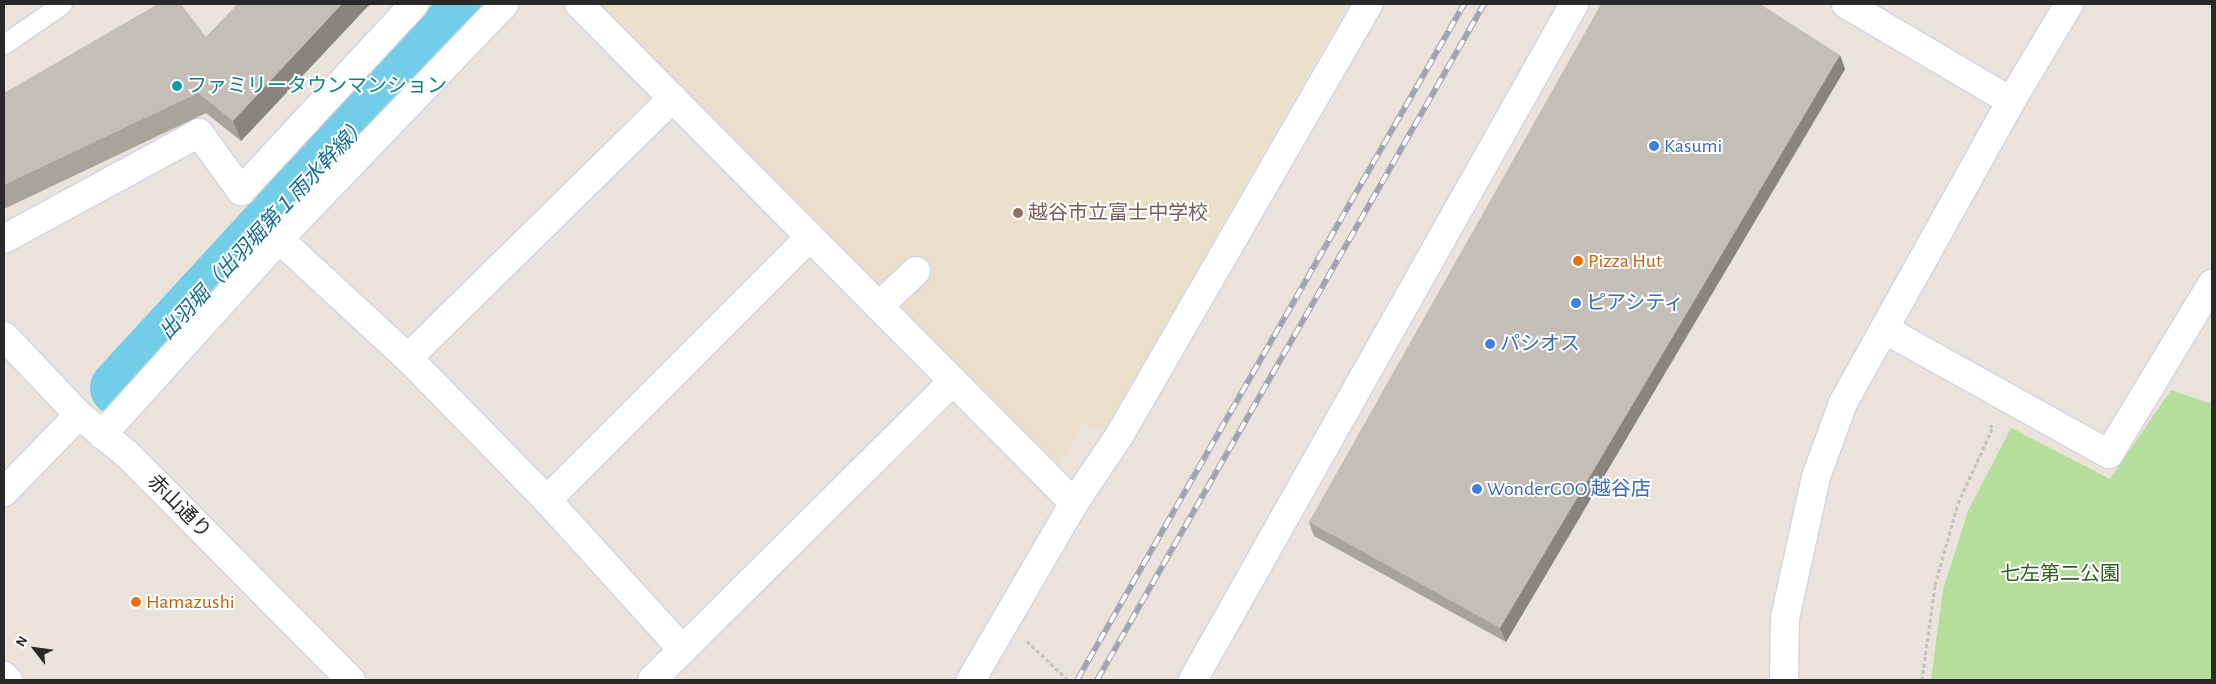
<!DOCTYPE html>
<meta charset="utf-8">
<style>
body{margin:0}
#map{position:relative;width:2216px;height:684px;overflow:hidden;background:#eae3db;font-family:"Alegreya Sans","Noto Sans JP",sans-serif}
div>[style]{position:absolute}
.education>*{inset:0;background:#ebdfcb}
.green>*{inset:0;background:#b4de9a}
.river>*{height:56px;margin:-28px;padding:0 28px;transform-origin:28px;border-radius:28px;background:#72cee8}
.path>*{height:3px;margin-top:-1.5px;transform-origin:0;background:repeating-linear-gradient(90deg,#c3c3c3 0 4px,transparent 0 6.5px)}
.roads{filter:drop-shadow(1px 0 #d0d4e1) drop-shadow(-1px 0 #d0d4e1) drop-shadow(0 1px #d0d4e1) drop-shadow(0 -1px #d0d4e1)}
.service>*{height:19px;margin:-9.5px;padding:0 9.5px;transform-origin:9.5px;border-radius:9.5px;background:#fff}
.minor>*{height:28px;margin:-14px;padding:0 14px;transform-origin:14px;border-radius:14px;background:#fff}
.tertiary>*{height:28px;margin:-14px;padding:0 14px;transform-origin:14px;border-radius:14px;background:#fff}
.rail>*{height:5.5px;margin-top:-2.75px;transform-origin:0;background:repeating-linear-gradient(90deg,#fff 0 11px,#9ea2b2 0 22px);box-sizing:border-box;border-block:1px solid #9ea2b2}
.wall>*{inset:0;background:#a8a39d}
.shaded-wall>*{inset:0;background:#88857f}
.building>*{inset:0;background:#c3beb6}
.dots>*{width:14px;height:14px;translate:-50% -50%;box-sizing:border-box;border:2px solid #fff;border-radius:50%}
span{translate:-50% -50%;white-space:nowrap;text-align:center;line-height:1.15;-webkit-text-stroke:4px #fff;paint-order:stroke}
.culture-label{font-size:20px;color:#0d838f}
.left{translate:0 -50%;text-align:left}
.shop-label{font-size:20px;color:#366cbe}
.education-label{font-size:20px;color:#785e54}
.food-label{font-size:20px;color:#c56008}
.street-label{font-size:20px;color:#292929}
.park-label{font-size:20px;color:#2e611d}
.water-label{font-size:21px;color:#146c91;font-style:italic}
.frame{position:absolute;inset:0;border:5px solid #292929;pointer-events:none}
.north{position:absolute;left:10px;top:624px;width:50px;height:50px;-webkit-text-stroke:4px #fff;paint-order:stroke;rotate:300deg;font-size:14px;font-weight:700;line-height:20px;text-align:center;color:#292929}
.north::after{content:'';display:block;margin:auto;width:18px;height:22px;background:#292929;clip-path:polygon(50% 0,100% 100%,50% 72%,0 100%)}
</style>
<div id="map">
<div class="education">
<div style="clip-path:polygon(600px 4px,1348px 4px,1108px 425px,1093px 431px,1084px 422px,1059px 467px)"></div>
</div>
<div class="green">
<div style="clip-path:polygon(2171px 390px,2212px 404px,2212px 680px,1931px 680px,1943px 590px,1968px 511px,2011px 428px,2110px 479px)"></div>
</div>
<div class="river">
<div style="left:118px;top:388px;width:522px;rotate:-47.41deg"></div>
</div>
<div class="path">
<div style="left:1027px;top:641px;width:57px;rotate:43.6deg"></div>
<div style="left:1922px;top:680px;width:96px;rotate:-82.2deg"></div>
<div style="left:1935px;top:585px;width:85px;rotate:-74.3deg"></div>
<div style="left:1958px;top:503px;width:84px;rotate:-65.3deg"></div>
<div style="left:1993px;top:427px;width:4px;rotate:-153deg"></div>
</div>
<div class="roads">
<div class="service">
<div style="left:4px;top:44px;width:70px;rotate:-34.6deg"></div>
</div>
<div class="minor">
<div style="left:579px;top:4px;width:703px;rotate:45.23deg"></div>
<div style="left:1074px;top:503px;width:81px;rotate:-56.1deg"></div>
<div style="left:1119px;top:436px;width:499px;rotate:-60deg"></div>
<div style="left:1846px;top:4px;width:191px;rotate:30.5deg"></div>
<div style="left:4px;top:239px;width:222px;rotate:-28.5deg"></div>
<div style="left:199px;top:133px;width:72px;rotate:54.1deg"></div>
<div style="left:241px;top:191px;width:255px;rotate:-47.2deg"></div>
<div style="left:279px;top:239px;width:176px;rotate:42.7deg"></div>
<div style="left:408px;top:358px;width:199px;rotate:45.6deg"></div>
<div style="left:547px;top:500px;width:202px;rotate:47.8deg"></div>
<div style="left:879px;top:306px;width:51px;rotate:-43.4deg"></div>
<div style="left:1884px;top:329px;width:257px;rotate:29.1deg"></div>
<div style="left:2109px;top:454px;width:199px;rotate:-58.8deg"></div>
<div style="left:408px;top:358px;width:371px;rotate:-44.5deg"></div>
<div style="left:102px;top:435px;width:264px;rotate:-47.9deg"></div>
<div style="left:279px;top:239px;width:325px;rotate:-46.2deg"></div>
<div style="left:547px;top:500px;width:372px;rotate:-45deg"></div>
<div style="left:4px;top:676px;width:6px;rotate:45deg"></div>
<div style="left:652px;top:680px;width:424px;rotate:-44.8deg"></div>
<div style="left:1193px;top:680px;width:776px;rotate:-60.59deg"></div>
</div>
<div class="tertiary">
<div style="left:4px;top:336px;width:109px;rotate:46.5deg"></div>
<div style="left:79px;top:415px;width:63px;rotate:39.2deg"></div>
<div style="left:128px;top:455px;width:317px;rotate:45.3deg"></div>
<div style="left:4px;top:492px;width:107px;rotate:-45.8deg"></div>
<div style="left:971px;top:680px;width:205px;rotate:-59.8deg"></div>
<div style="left:1784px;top:680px;width:62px;rotate:-89.1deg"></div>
<div style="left:1785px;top:618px;width:144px;rotate:-77.6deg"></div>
<div style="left:1816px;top:477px;width:79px;rotate:-70deg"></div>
<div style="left:1843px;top:403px;width:346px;rotate:-60.9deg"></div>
<div style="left:2011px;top:101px;width:113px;rotate:-59.1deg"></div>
</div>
</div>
<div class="rail">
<div style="left:1077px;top:680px;width:779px;rotate:-60.21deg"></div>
<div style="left:1097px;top:680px;width:779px;rotate:-60.21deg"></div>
</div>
<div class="wall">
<div style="clip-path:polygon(238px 4px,370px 4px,241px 141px,206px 113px,4px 209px,4px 93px,206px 37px)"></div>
<div style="clip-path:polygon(1840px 55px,1845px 69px,1506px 642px,1314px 536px,1309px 522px)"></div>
</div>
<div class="shaded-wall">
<div style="clip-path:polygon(342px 4px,370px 4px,241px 141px,233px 121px)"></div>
<div style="clip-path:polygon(1840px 55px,1845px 69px,1506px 642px,1500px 628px)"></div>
</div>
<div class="building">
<div style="clip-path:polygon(158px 4px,181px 4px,206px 37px,238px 4px,342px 4px,233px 121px,198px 93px,4px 185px,4px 93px)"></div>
<div style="clip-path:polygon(1601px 4px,1760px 4px,1840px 55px,1500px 628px,1309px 522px)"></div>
</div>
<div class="dots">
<div style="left:177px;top:86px;background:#0f9aa8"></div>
<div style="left:1654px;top:146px;background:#3f7fe0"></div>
<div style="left:1018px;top:213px;background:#8d6e63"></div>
<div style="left:1578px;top:261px;background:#e8710a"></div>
<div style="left:1576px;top:303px;background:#3f7fe0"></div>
<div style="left:1490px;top:344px;background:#3f7fe0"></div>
<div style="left:1477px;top:489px;background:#3f7fe0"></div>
<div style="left:136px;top:602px;background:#e8710a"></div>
</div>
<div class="culture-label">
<span class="left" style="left:187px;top:86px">ファミリータウンマンション</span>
</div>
<div class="shop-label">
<span class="left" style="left:1664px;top:146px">Kasumi</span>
<span class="left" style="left:1586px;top:303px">ピアシティ</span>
<span class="left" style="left:1500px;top:344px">パシオス</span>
<span class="left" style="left:1487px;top:489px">WonderGOO 越谷店</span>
</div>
<div class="education-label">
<span class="left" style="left:1028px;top:213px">越谷市立富士中学校</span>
</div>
<div class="food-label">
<span class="left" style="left:1588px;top:261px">Pizza Hut</span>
<span class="left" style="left:146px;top:602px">Hamazushi</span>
</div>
<div class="street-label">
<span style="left:179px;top:507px;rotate:45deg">赤山通り</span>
</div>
<div class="park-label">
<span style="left:2060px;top:574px">七左第二公園</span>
</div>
<div class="water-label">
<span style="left:264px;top:229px;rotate:-47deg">出羽堀（出羽堀第１雨水幹線）</span>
</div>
<div class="frame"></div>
<div class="north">N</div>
</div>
